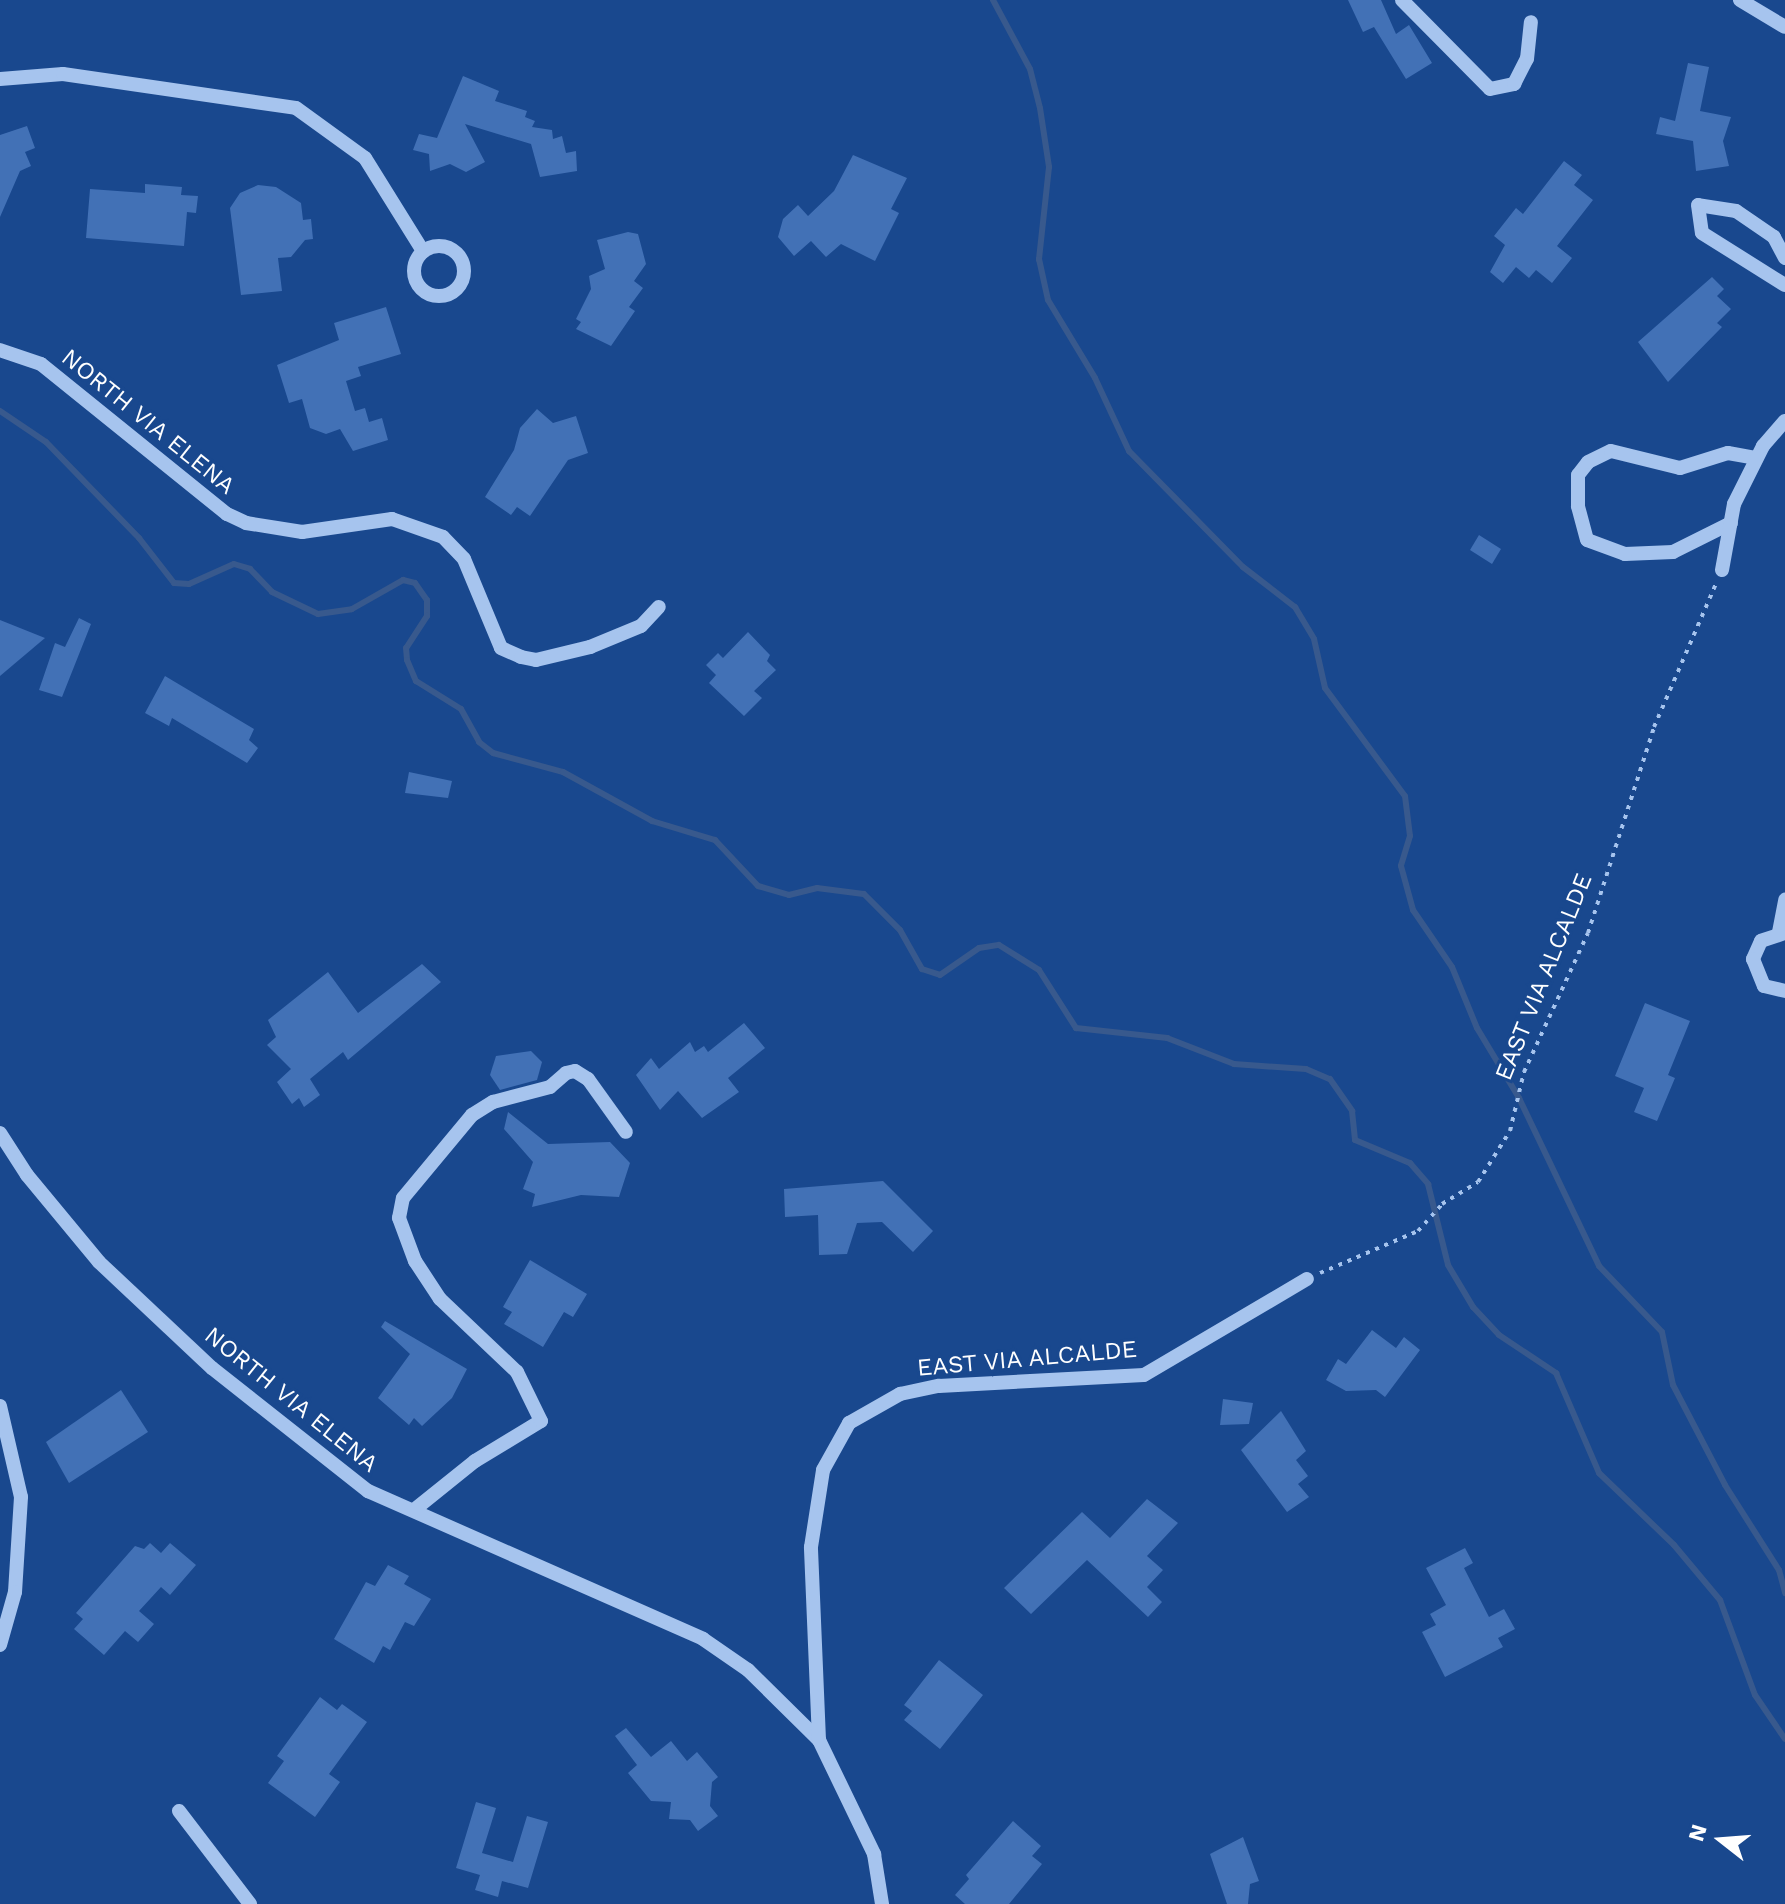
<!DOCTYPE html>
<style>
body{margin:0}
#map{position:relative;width:1785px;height:1904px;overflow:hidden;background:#19488e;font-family:"Work Sans",sans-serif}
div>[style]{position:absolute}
.stream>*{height:6px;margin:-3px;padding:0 3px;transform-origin:3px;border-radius:3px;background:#38598d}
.building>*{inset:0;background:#4271b6}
.path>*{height:4px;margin-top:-2px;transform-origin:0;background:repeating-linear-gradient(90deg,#a6c4ee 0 4px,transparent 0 10px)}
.minor>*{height:14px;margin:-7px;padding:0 7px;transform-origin:7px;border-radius:7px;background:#a6c4ee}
.minor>.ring{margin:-7px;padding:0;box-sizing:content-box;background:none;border:14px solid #a6c4ee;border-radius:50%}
span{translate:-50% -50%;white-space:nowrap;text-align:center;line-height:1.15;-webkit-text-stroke:6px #19488e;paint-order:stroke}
.street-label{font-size:24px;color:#fff}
.north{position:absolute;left:1681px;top:1800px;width:80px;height:80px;-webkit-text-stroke:6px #19488e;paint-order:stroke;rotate:287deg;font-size:22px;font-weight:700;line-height:32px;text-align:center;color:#fff}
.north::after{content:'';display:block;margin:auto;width:28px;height:36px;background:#fff;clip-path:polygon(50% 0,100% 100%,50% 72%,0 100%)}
</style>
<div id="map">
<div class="stream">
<div style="left:993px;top:0;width:78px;rotate:61.8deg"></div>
<div style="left:1030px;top:69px;width:40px;rotate:75.6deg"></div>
<div style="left:1040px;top:108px;width:60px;rotate:81.3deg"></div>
<div style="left:1049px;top:167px;width:93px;rotate:96.2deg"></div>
<div style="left:1039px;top:259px;width:42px;rotate:77.6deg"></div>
<div style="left:1048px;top:300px;width:91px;rotate:58.9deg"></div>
<div style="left:1095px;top:378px;width:81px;rotate:65deg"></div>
<div style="left:1129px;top:451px;width:163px;rotate:45.5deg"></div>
<div style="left:1243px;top:567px;width:66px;rotate:37.6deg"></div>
<div style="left:1295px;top:607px;width:37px;rotate:59deg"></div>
<div style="left:1314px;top:639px;width:50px;rotate:77.3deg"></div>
<div style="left:1325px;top:688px;width:134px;rotate:53.5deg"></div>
<div style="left:1405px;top:796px;width:40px;rotate:82.9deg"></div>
<div style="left:1410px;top:836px;width:31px;rotate:107deg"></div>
<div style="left:1401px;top:866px;width:46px;rotate:74.7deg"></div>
<div style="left:1413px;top:910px;width:69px;rotate:55.6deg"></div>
<div style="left:1452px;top:967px;width:66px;rotate:67.7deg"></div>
<div style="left:1477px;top:1028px;width:82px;rotate:59deg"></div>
<div style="left:1519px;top:1098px;width:186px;rotate:64.5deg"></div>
<div style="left:1599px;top:1266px;width:91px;rotate:46.3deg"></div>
<div style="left:1662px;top:1332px;width:54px;rotate:78.3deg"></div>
<div style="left:1673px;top:1385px;width:113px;rotate:62.5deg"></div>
<div style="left:1725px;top:1485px;width:101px;rotate:57.6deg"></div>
<div style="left:1779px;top:1570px;width:24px;rotate:75deg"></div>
<div style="left:0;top:411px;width:55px;rotate:34deg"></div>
<div style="left:46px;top:442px;width:134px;rotate:45.9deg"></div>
<div style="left:139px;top:538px;width:57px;rotate:52.1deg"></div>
<div style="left:174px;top:583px;width:15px;rotate:4deg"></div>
<div style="left:189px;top:584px;width:49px;rotate:-24deg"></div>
<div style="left:234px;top:564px;width:17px;rotate:17deg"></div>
<div style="left:250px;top:569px;width:32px;rotate:46deg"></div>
<div style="left:272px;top:592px;width:51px;rotate:25.6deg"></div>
<div style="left:318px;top:614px;width:34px;rotate:-8deg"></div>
<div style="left:352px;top:609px;width:59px;rotate:-29.6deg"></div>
<div style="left:403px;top:580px;width:12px;rotate:14deg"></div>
<div style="left:415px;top:583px;width:21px;rotate:55deg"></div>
<div style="left:427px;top:600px;width:16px;rotate:90deg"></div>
<div style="left:427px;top:616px;width:38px;rotate:123deg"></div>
<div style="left:406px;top:648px;width:12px;rotate:85deg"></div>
<div style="left:407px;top:660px;width:23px;rotate:67deg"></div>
<div style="left:416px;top:681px;width:53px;rotate:31.9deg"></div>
<div style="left:461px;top:709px;width:38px;rotate:61deg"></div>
<div style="left:479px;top:742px;width:18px;rotate:38deg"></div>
<div style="left:493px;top:753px;width:73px;rotate:15.2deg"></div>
<div style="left:563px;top:772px;width:102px;rotate:28.8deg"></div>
<div style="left:652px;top:821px;width:66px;rotate:16.8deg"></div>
<div style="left:715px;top:840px;width:63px;rotate:46.9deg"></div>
<div style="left:758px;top:886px;width:32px;rotate:16deg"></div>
<div style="left:789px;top:895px;width:29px;rotate:-14deg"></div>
<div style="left:817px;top:888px;width:47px;rotate:7.3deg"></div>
<div style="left:864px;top:894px;width:51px;rotate:45deg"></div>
<div style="left:900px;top:930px;width:45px;rotate:60.6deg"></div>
<div style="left:922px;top:969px;width:19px;rotate:18deg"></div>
<div style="left:940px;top:975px;width:47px;rotate:-34.7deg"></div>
<div style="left:979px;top:948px;width:20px;rotate:-9deg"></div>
<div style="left:999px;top:945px;width:47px;rotate:32deg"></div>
<div style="left:1039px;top:970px;width:69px;rotate:57.5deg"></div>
<div style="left:1076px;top:1028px;width:92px;rotate:6.3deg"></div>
<div style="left:1167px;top:1038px;width:72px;rotate:21.2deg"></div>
<div style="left:1234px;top:1064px;width:72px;rotate:4deg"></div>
<div style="left:1306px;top:1069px;width:26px;rotate:23deg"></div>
<div style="left:1330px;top:1079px;width:39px;rotate:55deg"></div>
<div style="left:1352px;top:1111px;width:29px;rotate:84deg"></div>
<div style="left:1355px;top:1140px;width:60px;rotate:22.7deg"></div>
<div style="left:1410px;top:1163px;width:28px;rotate:49deg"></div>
<div style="left:1428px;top:1184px;width:83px;rotate:76.1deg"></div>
<div style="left:1448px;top:1265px;width:49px;rotate:59.2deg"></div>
<div style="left:1473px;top:1307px;width:38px;rotate:47deg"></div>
<div style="left:1499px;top:1335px;width:69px;rotate:33.7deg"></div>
<div style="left:1556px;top:1373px;width:109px;rotate:66.7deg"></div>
<div style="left:1599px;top:1473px;width:104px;rotate:43.8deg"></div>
<div style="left:1674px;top:1545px;width:72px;rotate:50.1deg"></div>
<div style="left:1720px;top:1600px;width:101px;rotate:69.8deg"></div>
<div style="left:1755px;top:1695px;width:53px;rotate:55.7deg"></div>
</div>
<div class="building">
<div style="clip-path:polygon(1348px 0,1381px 0,1396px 34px,1409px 25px,1432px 63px,1406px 79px,1374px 27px,1363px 32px)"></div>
<div style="clip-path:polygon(1688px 63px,1709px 67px,1700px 111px,1731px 117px,1723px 141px,1729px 166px,1696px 171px,1693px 141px,1656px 134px,1660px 117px,1675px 121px)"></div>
<div style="clip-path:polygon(463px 76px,499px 91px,495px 101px,527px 111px,525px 117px,535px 121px,532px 127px,552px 130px,553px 139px,562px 136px,566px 153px,576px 151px,577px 171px,540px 177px,531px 144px,465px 124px,485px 162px,466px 172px,450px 164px,430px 171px,429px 154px,413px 150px,419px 134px,437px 138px)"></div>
<div style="clip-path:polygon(27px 126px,35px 148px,25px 152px,31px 166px,20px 171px,0 217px,0 135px)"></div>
<div style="clip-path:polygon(853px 155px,907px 178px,891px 209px,899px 213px,875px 261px,841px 244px,826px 257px,811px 241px,794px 256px,778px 237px,783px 219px,798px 205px,808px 216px,834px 191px)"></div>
<div style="clip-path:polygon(1564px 161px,1582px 175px,1574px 185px,1593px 200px,1557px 246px,1572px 258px,1552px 283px,1536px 270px,1529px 278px,1516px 267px,1503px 283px,1490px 272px,1505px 245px,1494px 236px,1516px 208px,1523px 214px)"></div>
<div style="clip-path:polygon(145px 184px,182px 187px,181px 195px,198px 196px,196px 213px,187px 212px,184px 246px,86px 238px,90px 189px,145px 193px)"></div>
<div style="clip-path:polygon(258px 185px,276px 187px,301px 203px,303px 220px,311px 219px,313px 239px,305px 240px,291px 257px,278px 258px,282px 291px,241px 295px,230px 208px,240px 193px)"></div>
<div style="clip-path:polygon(628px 232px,638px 234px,646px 264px,634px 281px,643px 288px,629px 307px,635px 311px,611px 346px,576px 329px,581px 322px,576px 319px,591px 289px,589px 276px,605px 269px,597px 240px)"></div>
<div style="clip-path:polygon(1712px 277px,1724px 289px,1717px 296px,1731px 309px,1717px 323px,1722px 327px,1668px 382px,1638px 342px)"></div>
<div style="clip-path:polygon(386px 307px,401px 354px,358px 367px,361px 376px,346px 381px,355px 411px,365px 408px,369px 422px,382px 418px,388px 440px,353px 451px,340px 429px,326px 434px,310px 428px,302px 399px,289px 403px,277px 365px,339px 340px,334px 323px)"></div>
<div style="clip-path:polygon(537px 409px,553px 423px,576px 416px,588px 453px,568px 460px,530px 516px,517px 507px,511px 515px,485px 497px,514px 450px,520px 428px)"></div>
<div style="clip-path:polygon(1479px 535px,1501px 549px,1492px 564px,1470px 550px)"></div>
<div style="clip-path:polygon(79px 618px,91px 624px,62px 697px,39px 690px,55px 643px,65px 647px)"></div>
<div style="clip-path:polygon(0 620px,45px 638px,0 676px)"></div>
<div style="clip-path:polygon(748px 632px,770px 655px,767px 661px,776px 670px,754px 691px,762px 698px,744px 716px,709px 683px,716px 675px,706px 665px,718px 653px,723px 658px)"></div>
<div style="clip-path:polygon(165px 676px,254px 729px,249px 740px,258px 748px,247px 763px,172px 718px,169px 726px,145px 713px)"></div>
<div style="clip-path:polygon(409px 772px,452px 781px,448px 798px,405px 793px)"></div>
<div style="clip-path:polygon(422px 964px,441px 982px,348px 1060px,343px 1052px,310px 1079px,320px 1095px,304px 1107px,299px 1098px,292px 1104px,277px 1082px,291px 1069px,267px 1045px,276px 1037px,268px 1020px,328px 972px,358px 1013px)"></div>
<div style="clip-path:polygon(1645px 1003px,1690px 1021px,1668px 1075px,1675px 1078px,1657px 1121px,1634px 1112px,1644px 1088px,1615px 1076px)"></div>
<div style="clip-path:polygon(744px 1023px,765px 1048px,728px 1078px,739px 1092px,702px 1118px,678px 1091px,660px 1110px,636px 1075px,651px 1058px,659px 1069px,690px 1042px,695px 1052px,704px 1046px,708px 1052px)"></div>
<div style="clip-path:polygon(531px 1051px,542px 1062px,537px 1080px,500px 1090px,490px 1075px,496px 1056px)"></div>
<div style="clip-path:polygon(508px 1112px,548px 1144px,610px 1142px,630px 1163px,619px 1197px,581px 1195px,532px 1207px,535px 1194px,523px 1189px,533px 1162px,504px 1129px)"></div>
<div style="clip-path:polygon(883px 1181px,933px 1231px,913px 1252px,882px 1222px,857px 1223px,847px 1254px,819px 1255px,818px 1215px,785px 1217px,784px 1189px)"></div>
<div style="clip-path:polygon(530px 1260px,587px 1294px,573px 1317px,564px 1312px,543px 1347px,504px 1324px,512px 1312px,503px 1307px)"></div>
<div style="clip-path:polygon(385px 1321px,467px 1369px,452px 1398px,422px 1426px,414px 1418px,409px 1425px,378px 1398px,410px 1354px,381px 1327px)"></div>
<div style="clip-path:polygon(1372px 1330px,1396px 1348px,1404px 1337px,1420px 1350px,1385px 1397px,1376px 1390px,1346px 1391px,1326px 1380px,1338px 1359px,1346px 1364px)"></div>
<div style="clip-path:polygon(121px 1390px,148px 1432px,69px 1483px,46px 1442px)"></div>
<div style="clip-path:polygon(1223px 1399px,1253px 1403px,1249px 1424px,1220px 1425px)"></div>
<div style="clip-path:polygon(1281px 1411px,1306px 1451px,1296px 1460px,1308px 1476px,1298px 1484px,1309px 1497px,1287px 1512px,1241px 1450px)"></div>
<div style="clip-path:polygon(1147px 1499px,1178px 1523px,1147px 1556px,1163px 1570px,1147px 1587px,1162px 1602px,1148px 1617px,1087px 1560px,1031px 1614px,1004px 1588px,1082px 1512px,1110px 1538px)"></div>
<div style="clip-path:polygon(150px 1543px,161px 1553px,170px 1543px,196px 1565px,170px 1595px,161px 1587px,139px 1611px,154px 1624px,138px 1642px,125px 1631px,104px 1655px,74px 1629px,83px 1619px,76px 1613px,135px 1546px,144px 1549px)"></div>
<div style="clip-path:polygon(1465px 1548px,1473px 1563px,1464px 1568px,1489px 1617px,1504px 1609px,1515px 1629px,1498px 1638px,1503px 1647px,1445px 1677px,1422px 1632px,1436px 1625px,1430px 1614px,1446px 1605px,1426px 1568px)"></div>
<div style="clip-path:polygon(388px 1565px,409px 1576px,404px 1584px,431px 1599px,414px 1626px,405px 1622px,390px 1650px,383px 1646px,374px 1663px,334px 1639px,366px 1582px,375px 1586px)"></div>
<div style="clip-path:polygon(939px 1660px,983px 1695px,940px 1749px,904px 1720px,912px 1711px,904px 1705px)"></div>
<div style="clip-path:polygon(320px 1697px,337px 1710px,342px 1704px,367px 1722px,329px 1774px,340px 1782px,315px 1817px,268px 1783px,284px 1761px,277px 1756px)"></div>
<div style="clip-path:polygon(626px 1728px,651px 1757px,671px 1741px,687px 1761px,697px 1752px,718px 1777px,712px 1782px,710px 1806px,718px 1816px,698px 1831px,690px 1820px,669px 1819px,671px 1802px,651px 1801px,628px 1773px,637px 1765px,615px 1736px)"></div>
<div style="clip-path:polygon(476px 1802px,496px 1808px,482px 1853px,513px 1862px,527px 1816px,548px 1822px,528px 1888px,502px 1881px,498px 1897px,475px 1890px,480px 1875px,456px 1868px)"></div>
<div style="clip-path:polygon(1013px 1821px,1041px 1846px,1032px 1856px,1042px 1864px,1009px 1904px,965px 1904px,955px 1895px,969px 1879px,966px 1875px)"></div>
<div style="clip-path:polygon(1243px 1837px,1259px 1881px,1250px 1884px,1248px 1904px,1227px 1904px,1210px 1854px)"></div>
</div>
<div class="path">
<div style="left:1320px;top:1273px;width:107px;rotate:-23.2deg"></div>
<div style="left:1418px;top:1231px;width:36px;rotate:-48deg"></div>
<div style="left:1442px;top:1204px;width:42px;rotate:-31.4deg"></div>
<div style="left:1478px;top:1182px;width:60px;rotate:-57.9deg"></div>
<div style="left:1510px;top:1131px;width:61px;rotate:-76.7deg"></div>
<div style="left:1524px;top:1072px;width:153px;rotate:-65.3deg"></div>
<div style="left:1588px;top:933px;width:216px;rotate:-72.2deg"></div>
<div style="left:1654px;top:727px;width:156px;rotate:-66.6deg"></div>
</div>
<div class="minor">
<div style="left:1402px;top:0;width:125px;rotate:45.3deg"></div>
<div style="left:1490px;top:89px;width:25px;rotate:-12deg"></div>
<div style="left:1514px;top:84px;width:28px;rotate:-63deg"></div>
<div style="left:1527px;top:59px;width:37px;rotate:-84deg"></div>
<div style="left:1740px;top:0;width:52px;rotate:31deg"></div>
<div style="left:0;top:79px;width:63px;rotate:-4.5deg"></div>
<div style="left:63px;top:74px;width:235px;rotate:8.3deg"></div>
<div style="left:296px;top:108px;width:85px;rotate:35.9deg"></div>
<div style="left:365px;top:158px;width:110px;rotate:58.1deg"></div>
<div class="ring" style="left:414px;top:246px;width:36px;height:36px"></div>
<div style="left:1785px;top:258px;width:24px;rotate:-118deg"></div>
<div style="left:1774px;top:237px;width:46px;rotate:-145.6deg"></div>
<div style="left:1736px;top:211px;width:38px;rotate:-171deg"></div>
<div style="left:1698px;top:205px;width:28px;rotate:82deg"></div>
<div style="left:1702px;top:233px;width:98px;rotate:32.1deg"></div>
<div style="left:0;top:350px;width:43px;rotate:18.9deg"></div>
<div style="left:41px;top:364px;width:239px;rotate:38.9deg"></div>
<div style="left:227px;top:514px;width:21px;rotate:25deg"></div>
<div style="left:246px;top:523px;width:57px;rotate:9.1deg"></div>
<div style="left:302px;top:532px;width:91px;rotate:-8.2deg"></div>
<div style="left:392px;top:519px;width:54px;rotate:19.4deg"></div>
<div style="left:443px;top:537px;width:30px;rotate:46deg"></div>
<div style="left:464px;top:559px;width:96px;rotate:67.4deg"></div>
<div style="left:501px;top:648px;width:22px;rotate:24deg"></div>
<div style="left:521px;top:657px;width:15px;rotate:11deg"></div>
<div style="left:536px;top:660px;width:56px;rotate:-13.5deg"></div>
<div style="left:590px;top:647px;width:55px;rotate:-22.4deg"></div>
<div style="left:641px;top:626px;width:26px;rotate:-47deg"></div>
<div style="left:1731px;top:523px;width:65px;rotate:153.4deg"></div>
<div style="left:1673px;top:552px;width:48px;rotate:177.6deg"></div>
<div style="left:1625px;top:554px;width:40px;rotate:-159.8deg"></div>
<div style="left:1587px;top:540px;width:35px;rotate:-105deg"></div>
<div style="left:1578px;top:506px;width:31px;rotate:-90deg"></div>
<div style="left:1578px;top:475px;width:16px;rotate:-52deg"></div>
<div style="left:1588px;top:462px;width:25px;rotate:-26deg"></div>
<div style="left:1611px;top:451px;width:71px;rotate:13.8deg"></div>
<div style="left:1680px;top:468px;width:50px;rotate:-17.4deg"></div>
<div style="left:1728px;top:453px;width:29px;rotate:10deg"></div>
<div style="left:1722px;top:570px;width:67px;rotate:-79.7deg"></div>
<div style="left:1734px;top:504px;width:65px;rotate:-63.4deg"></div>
<div style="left:1763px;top:446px;width:33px;rotate:-49deg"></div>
<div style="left:1779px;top:932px;width:33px;rotate:-79deg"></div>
<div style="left:1785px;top:933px;width:25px;rotate:162deg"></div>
<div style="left:1761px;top:941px;width:20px;rotate:114deg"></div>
<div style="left:1753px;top:959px;width:29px;rotate:68deg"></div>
<div style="left:1764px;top:986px;width:22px;rotate:13deg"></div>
<div style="left:0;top:1133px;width:50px;rotate:57.3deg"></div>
<div style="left:27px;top:1175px;width:113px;rotate:50.4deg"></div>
<div style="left:99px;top:1262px;width:155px;rotate:43.2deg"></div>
<div style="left:212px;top:1368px;width:199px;rotate:38.3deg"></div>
<div style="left:368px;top:1491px;width:366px;rotate:23.8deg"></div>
<div style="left:703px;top:1639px;width:55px;rotate:34.6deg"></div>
<div style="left:748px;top:1670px;width:100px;rotate:44.6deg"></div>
<div style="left:819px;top:1740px;width:127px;rotate:64.2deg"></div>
<div style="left:874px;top:1854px;width:51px;rotate:80.9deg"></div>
<div style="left:0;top:1406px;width:93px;rotate:77deg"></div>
<div style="left:21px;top:1497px;width:95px;rotate:93.6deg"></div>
<div style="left:15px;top:1592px;width:55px;rotate:105.8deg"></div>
<div style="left:414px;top:1510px;width:78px;rotate:-38.8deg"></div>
<div style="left:475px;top:1461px;width:77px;rotate:-31.2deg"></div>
<div style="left:541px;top:1421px;width:55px;rotate:-116.1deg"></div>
<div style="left:517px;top:1372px;width:106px;rotate:-136.5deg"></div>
<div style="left:440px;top:1299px;width:45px;rotate:-123.3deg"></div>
<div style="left:415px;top:1261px;width:46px;rotate:-110.4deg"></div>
<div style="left:399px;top:1218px;width:20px;rotate:-79deg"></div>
<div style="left:403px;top:1198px;width:108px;rotate:-50.3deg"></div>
<div style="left:472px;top:1115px;width:25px;rotate:-32deg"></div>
<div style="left:493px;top:1102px;width:59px;rotate:-14.7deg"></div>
<div style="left:550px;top:1087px;width:21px;rotate:-41deg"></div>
<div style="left:566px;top:1073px;width:9px;rotate:-13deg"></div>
<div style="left:575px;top:1071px;width:15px;rotate:32deg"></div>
<div style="left:588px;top:1079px;width:65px;rotate:54.4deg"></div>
<div style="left:819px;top:1740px;width:193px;rotate:-92.4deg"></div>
<div style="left:811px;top:1547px;width:78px;rotate:-81.1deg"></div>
<div style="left:823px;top:1470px;width:54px;rotate:-61deg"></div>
<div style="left:849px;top:1423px;width:59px;rotate:-29.6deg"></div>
<div style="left:900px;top:1394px;width:40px;rotate:-12deg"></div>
<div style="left:939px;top:1386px;width:205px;rotate:-3.1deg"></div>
<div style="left:1144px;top:1375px;width:189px;rotate:-30.5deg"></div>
<div style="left:179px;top:1811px;width:117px;rotate:52.6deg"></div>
</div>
<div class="street-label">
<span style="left:148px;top:422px;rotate:39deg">NORTH VIA ELENA</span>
<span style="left:1544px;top:977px;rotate:-68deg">EAST VIA ALCALDE</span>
<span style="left:1027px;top:1359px;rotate:-5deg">EAST VIA ALCALDE</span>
<span style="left:291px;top:1400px;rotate:39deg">NORTH VIA ELENA</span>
</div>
<div class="north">N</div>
</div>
